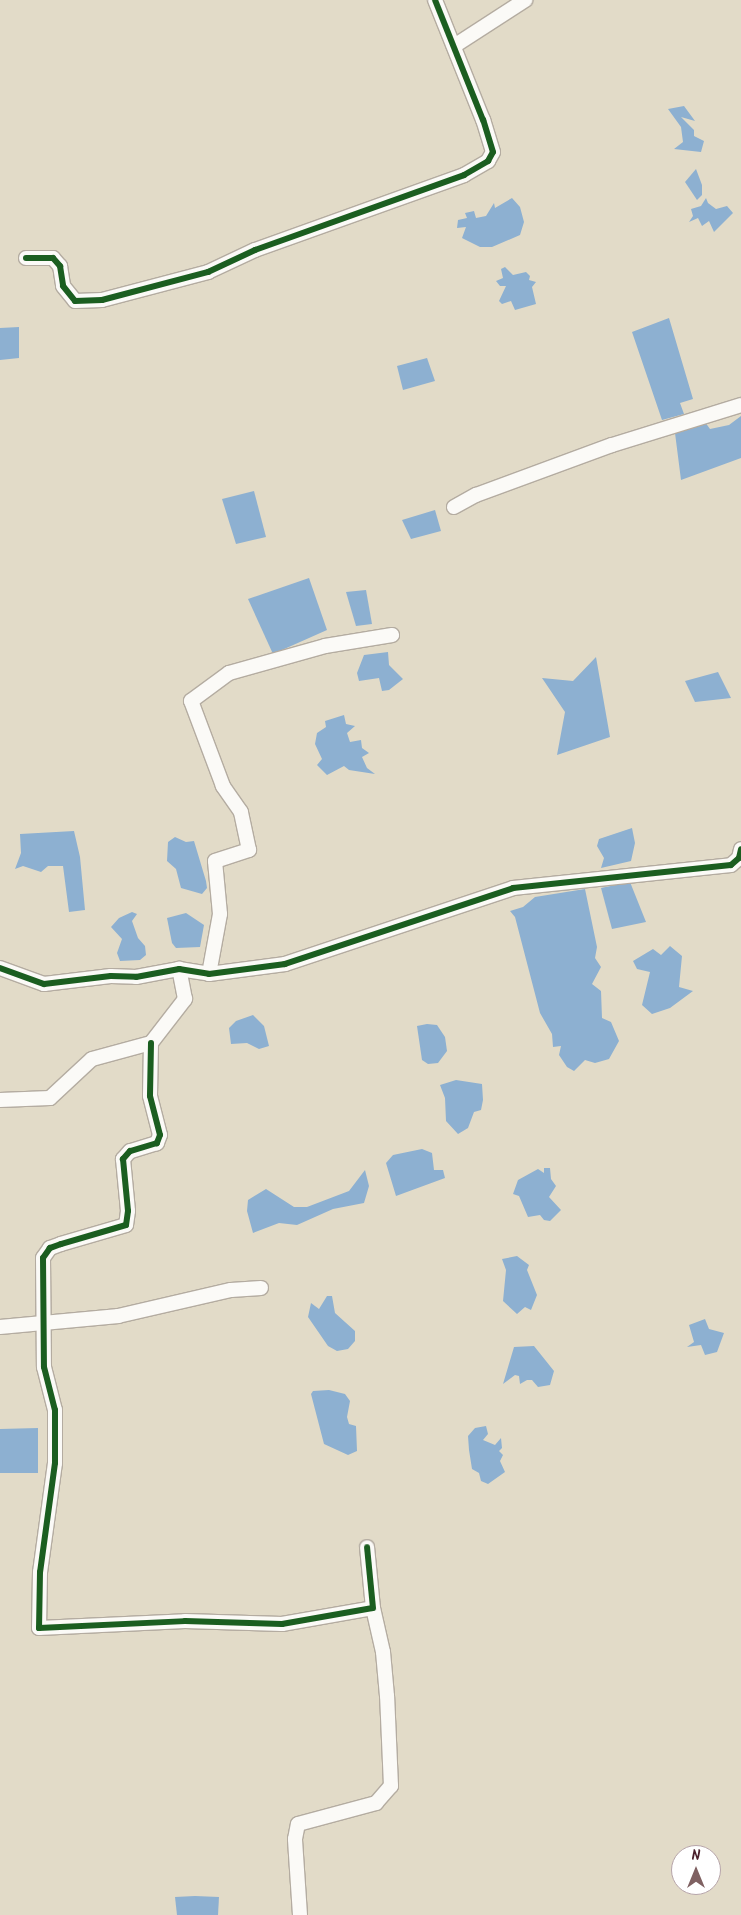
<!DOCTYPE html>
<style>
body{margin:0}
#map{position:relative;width:741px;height:1915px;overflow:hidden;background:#e2dbc8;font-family:Kalam,sans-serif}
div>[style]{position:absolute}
.water>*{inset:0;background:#8db0d1}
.roads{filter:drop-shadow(1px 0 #b4aca1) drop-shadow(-1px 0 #b4aca1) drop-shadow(0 1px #b4aca1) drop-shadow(0 -1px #b4aca1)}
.street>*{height:14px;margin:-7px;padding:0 7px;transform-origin:7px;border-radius:7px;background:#fbfaf7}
.cycleway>*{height:6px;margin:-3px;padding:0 3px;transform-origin:3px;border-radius:3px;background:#1b5e20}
span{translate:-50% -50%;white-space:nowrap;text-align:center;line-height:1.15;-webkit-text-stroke:4.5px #fff;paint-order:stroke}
.north{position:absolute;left:671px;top:1845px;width:50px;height:50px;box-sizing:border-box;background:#fff;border:1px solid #b7a5aa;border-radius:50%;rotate:0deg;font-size:14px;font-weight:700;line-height:20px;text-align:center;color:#4a1f2b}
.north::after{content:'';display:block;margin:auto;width:18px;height:22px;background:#7f6162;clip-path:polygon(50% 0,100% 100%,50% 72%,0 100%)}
</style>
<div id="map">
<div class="water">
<div style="clip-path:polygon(684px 106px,695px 121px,681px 117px,694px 130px,694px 136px,704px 141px,701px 152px,674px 149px,683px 142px,681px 127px,668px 109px)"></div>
<div style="clip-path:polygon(696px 169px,702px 185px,702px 195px,697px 200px,685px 182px)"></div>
<div style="clip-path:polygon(512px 198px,520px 207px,524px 222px,520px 235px,492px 247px,480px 247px,462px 238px,466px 227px,457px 228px,458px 220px,467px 218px,465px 213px,474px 211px,476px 218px,486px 216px,494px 203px,495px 208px)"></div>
<div style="clip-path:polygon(706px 198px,708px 203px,716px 209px,727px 206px,733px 213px,714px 232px,709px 221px,702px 226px,698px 218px,689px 222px,693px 216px,691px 209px,701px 206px)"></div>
<div style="clip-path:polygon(505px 267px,513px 275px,526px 272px,530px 276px,529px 280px,536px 282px,532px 287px,536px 304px,515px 310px,511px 301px,502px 304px,499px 301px,506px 286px,500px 286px,496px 281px,503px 278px,501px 269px)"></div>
<div style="clip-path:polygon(669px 318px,693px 399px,680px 403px,684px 414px,662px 420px,632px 332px)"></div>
<div style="clip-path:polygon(19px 327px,19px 358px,0 360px,0 328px)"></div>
<div style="clip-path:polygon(427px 358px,435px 381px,403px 390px,397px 366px)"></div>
<div style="clip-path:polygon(741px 416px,741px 458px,681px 480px,675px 433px,705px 422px,710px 429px,729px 425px)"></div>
<div style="clip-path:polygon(254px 491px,266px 537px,236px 544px,222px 499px)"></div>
<div style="clip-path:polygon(435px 510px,441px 531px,411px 539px,402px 520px)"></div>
<div style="clip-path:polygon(309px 578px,327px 630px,273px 654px,248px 599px)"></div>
<div style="clip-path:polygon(366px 590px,372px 624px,356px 626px,346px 592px)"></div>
<div style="clip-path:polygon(388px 652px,389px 665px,403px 679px,389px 690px,382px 691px,379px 678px,359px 681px,357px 673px,364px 655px)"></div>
<div style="clip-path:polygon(596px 657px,610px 737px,557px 755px,565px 712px,542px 678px,573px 681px)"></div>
<div style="clip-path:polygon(718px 672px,731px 698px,695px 702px,685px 681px)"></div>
<div style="clip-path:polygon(344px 715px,346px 724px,355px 726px,347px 733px,350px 742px,361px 740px,362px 748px,369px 753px,362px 757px,367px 768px,375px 774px,349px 770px,344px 766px,327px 775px,317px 765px,322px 759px,315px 744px,317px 733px,326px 727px,325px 721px)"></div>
<div style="clip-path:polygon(632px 828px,635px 843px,631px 861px,601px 868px,604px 858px,597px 846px,599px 839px)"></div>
<div style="clip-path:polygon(74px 831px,80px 857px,85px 910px,69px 912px,63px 866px,48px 866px,41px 872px,23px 866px,15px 869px,21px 853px,20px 834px)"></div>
<div style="clip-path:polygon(175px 837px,186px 842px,194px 841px,206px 881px,207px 888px,202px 894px,181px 888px,176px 869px,167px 861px,168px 842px)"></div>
<div style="clip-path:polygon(630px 882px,646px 922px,612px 929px,601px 888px)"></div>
<div style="clip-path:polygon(585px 889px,597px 947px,595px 958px,601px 967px,592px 984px,601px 991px,602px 1018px,611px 1022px,619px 1041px,609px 1059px,595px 1063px,585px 1060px,574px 1071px,567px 1067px,559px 1055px,561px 1046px,553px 1047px,552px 1034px,540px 1013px,515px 917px,510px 911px,523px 907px,535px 897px)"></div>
<div style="clip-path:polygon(132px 912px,137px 914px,132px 921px,138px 938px,145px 946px,146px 955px,140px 960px,120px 961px,117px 953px,122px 939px,111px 927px,119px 918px)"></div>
<div style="clip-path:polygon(186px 913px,204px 925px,200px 947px,176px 948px,172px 943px,167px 918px)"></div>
<div style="clip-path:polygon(670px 946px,682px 956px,679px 987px,693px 991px,670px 1008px,652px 1014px,642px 1005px,650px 972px,637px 969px,633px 961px,653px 949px,661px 955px)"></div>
<div style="clip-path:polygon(253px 1015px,264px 1026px,269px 1046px,259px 1049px,247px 1043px,231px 1044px,229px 1028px,236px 1021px)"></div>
<div style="clip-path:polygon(427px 1024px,437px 1025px,445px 1037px,447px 1051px,438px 1063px,428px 1064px,422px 1060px,417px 1026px)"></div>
<div style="clip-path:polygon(456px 1080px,482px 1084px,483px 1100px,481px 1110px,474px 1112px,468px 1128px,458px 1134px,446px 1121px,445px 1098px,440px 1085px)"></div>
<div style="clip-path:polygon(422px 1149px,432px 1153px,434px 1170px,443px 1170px,445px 1178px,396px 1196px,386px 1163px,393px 1155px)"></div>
<div style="clip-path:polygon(544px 1168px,550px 1168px,551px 1179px,556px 1186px,549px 1197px,561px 1210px,550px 1221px,544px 1220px,540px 1215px,528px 1217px,519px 1196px,513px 1194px,518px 1180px,538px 1169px,544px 1173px)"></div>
<div style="clip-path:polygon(365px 1170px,369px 1186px,364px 1203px,333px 1209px,297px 1225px,279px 1223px,253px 1233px,247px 1211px,248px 1200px,266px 1189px,294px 1207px,307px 1207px,349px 1191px)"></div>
<div style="clip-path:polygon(517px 1256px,529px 1265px,527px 1270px,537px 1295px,531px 1310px,525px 1307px,517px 1314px,503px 1301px,506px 1270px,502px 1259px)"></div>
<div style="clip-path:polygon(327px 1296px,332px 1296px,335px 1313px,355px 1331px,355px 1341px,348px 1349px,337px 1351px,328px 1346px,308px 1317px,311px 1303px,319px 1309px)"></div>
<div style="clip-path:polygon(705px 1319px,709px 1329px,724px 1333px,717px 1352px,705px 1355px,701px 1345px,687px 1347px,694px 1342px,689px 1325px)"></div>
<div style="clip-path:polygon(534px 1346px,554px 1371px,550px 1385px,538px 1387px,532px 1380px,527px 1380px,520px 1384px,519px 1376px,515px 1375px,503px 1384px,514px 1347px)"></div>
<div style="clip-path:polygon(329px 1390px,345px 1394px,350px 1401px,347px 1417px,349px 1424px,356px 1426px,357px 1451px,348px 1455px,324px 1444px,311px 1394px,313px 1391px)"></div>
<div style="clip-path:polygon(486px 1426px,488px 1434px,483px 1440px,495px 1445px,501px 1438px,502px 1448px,499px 1451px,503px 1455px,500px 1461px,505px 1472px,488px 1484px,481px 1481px,479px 1473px,472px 1469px,469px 1450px,468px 1436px,475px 1428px)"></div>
<div style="clip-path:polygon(38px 1428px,38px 1473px,0 1473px,0 1429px)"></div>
<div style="clip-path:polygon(195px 1896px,219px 1897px,218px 1915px,177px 1915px,175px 1897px)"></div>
</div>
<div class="roads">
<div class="street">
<div style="left:454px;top:46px;width:85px;rotate:-32.9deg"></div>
<div style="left:26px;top:258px;width:27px"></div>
<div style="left:53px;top:258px;width:11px;rotate:49deg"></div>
<div style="left:60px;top:266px;width:20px;rotate:81deg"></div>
<div style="left:63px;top:286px;width:19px;rotate:51deg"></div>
<div style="left:75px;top:301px;width:27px;rotate:-2deg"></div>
<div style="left:102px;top:300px;width:110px;rotate:-14.8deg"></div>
<div style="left:208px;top:272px;width:52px;rotate:-25.1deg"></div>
<div style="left:255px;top:250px;width:222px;rotate:-19.7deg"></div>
<div style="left:464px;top:175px;width:28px;rotate:-30deg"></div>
<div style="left:488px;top:161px;width:10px;rotate:-61deg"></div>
<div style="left:493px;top:152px;width:34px;rotate:-107deg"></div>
<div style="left:483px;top:120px;width:129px;rotate:-111.8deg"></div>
<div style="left:454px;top:507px;width:25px;rotate:-29deg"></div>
<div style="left:476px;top:495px;width:145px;rotate:-20.2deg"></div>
<div style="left:612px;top:445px;width:135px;rotate:-17.2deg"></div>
<div style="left:0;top:968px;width:47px;rotate:20deg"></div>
<div style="left:44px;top:984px;width:67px;rotate:-6.8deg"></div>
<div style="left:111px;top:976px;width:25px;rotate:2deg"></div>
<div style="left:136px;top:977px;width:44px;rotate:-10.5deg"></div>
<div style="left:179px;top:969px;width:30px;rotate:9deg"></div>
<div style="left:209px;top:974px;width:77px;rotate:-7.5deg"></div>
<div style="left:285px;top:964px;width:240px;rotate:-18.4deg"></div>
<div style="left:513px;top:888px;width:219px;rotate:-6deg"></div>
<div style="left:731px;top:865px;width:11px;rotate:-41deg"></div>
<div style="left:739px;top:858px;width:9px;rotate:-77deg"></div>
<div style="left:209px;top:974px;width:61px;rotate:-79.6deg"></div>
<div style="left:220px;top:914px;width:53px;rotate:-95.4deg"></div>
<div style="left:215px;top:861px;width:36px;rotate:-18deg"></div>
<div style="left:249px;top:850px;width:39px;rotate:-102deg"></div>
<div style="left:241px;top:812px;width:32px;rotate:-125deg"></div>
<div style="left:223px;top:786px;width:91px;rotate:-110.6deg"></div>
<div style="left:191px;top:701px;width:47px;rotate:-36.4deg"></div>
<div style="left:229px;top:673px;width:100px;rotate:-15.7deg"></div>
<div style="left:325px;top:646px;width:68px;rotate:-9.3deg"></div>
<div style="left:151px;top:1043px;width:53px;rotate:91.1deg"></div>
<div style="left:150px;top:1096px;width:40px;rotate:75.6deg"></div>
<div style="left:160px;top:1135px;width:9px;rotate:111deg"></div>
<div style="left:157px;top:1143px;width:28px;rotate:163deg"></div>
<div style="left:130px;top:1151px;width:11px;rotate:131deg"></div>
<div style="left:123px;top:1159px;width:52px;rotate:84.5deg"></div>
<div style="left:128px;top:1211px;width:14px;rotate:98deg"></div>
<div style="left:126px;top:1225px;width:68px;rotate:163.7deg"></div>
<div style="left:61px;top:1244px;width:12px;rotate:160deg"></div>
<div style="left:50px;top:1248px;width:12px;rotate:125deg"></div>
<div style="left:43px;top:1258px;width:109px;rotate:89.5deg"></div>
<div style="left:44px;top:1367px;width:44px;rotate:75.7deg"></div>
<div style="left:55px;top:1410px;width:53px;rotate:90deg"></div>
<div style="left:55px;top:1463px;width:110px;rotate:97.8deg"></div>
<div style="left:40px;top:1572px;width:56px;rotate:91deg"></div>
<div style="left:39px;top:1628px;width:146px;rotate:-2.7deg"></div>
<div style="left:185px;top:1621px;width:97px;rotate:1.8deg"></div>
<div style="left:282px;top:1624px;width:92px;rotate:-10deg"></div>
<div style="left:373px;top:1608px;width:61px;rotate:-95.6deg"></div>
<div style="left:0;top:1100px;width:50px;rotate:-2.3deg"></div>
<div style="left:50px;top:1098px;width:57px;rotate:-42.9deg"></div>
<div style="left:92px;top:1059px;width:61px;rotate:-15.2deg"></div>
<div style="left:151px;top:1043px;width:56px;rotate:-52.3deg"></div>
<div style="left:185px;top:999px;width:31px;rotate:-101deg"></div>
<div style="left:0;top:1327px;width:119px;rotate:-5.3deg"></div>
<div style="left:118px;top:1316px;width:116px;rotate:-13deg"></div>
<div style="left:231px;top:1290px;width:30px;rotate:-4deg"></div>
<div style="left:300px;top:1915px;width:76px;rotate:-93.8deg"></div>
<div style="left:295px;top:1839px;width:15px;rotate:-79deg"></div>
<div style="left:298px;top:1824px;width:81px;rotate:-15.1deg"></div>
<div style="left:376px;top:1803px;width:23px;rotate:-49deg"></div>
<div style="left:391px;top:1786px;width:90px;rotate:-92.5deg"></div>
<div style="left:387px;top:1696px;width:44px;rotate:-95.2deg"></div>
<div style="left:383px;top:1652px;width:45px;rotate:-102.8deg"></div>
</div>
</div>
<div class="cycleway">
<div style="left:26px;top:258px;width:27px"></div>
<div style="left:53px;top:258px;width:11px;rotate:49deg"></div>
<div style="left:60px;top:266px;width:20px;rotate:81deg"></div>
<div style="left:63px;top:286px;width:19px;rotate:51deg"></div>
<div style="left:75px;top:301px;width:27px;rotate:-2deg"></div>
<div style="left:102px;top:300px;width:110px;rotate:-14.8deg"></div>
<div style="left:208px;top:272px;width:52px;rotate:-25.1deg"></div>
<div style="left:255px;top:250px;width:222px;rotate:-19.7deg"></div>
<div style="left:464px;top:175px;width:28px;rotate:-30deg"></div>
<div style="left:488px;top:161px;width:10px;rotate:-61deg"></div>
<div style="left:493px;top:152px;width:34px;rotate:-107deg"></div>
<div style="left:483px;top:120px;width:129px;rotate:-111.8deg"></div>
<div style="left:0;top:968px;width:47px;rotate:20deg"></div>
<div style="left:44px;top:984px;width:67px;rotate:-6.8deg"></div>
<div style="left:111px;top:976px;width:25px;rotate:2deg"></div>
<div style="left:136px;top:977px;width:44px;rotate:-10.5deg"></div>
<div style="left:179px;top:969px;width:30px;rotate:9deg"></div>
<div style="left:209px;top:974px;width:77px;rotate:-7.5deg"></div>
<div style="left:285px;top:964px;width:240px;rotate:-18.4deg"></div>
<div style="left:513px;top:888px;width:219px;rotate:-6deg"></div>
<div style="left:731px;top:865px;width:11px;rotate:-41deg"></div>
<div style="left:739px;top:858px;width:9px;rotate:-77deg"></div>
<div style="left:151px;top:1043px;width:53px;rotate:91.1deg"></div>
<div style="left:150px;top:1096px;width:40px;rotate:75.6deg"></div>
<div style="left:160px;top:1135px;width:9px;rotate:111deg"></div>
<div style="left:157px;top:1143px;width:28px;rotate:163deg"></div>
<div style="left:130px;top:1151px;width:11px;rotate:131deg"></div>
<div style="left:123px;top:1159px;width:52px;rotate:84.5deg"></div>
<div style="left:128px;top:1211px;width:14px;rotate:98deg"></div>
<div style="left:126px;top:1225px;width:68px;rotate:163.7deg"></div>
<div style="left:61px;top:1244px;width:12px;rotate:160deg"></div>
<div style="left:50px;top:1248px;width:12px;rotate:125deg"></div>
<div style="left:43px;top:1258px;width:109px;rotate:89.5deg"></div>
<div style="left:44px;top:1367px;width:44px;rotate:75.7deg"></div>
<div style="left:55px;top:1410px;width:53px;rotate:90deg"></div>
<div style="left:55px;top:1463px;width:110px;rotate:97.8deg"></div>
<div style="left:40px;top:1572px;width:56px;rotate:91deg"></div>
<div style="left:39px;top:1628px;width:146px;rotate:-2.7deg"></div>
<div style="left:185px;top:1621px;width:97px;rotate:1.8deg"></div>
<div style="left:282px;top:1624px;width:92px;rotate:-10deg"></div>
<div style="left:373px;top:1608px;width:61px;rotate:-95.6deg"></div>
</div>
<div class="north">N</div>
</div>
